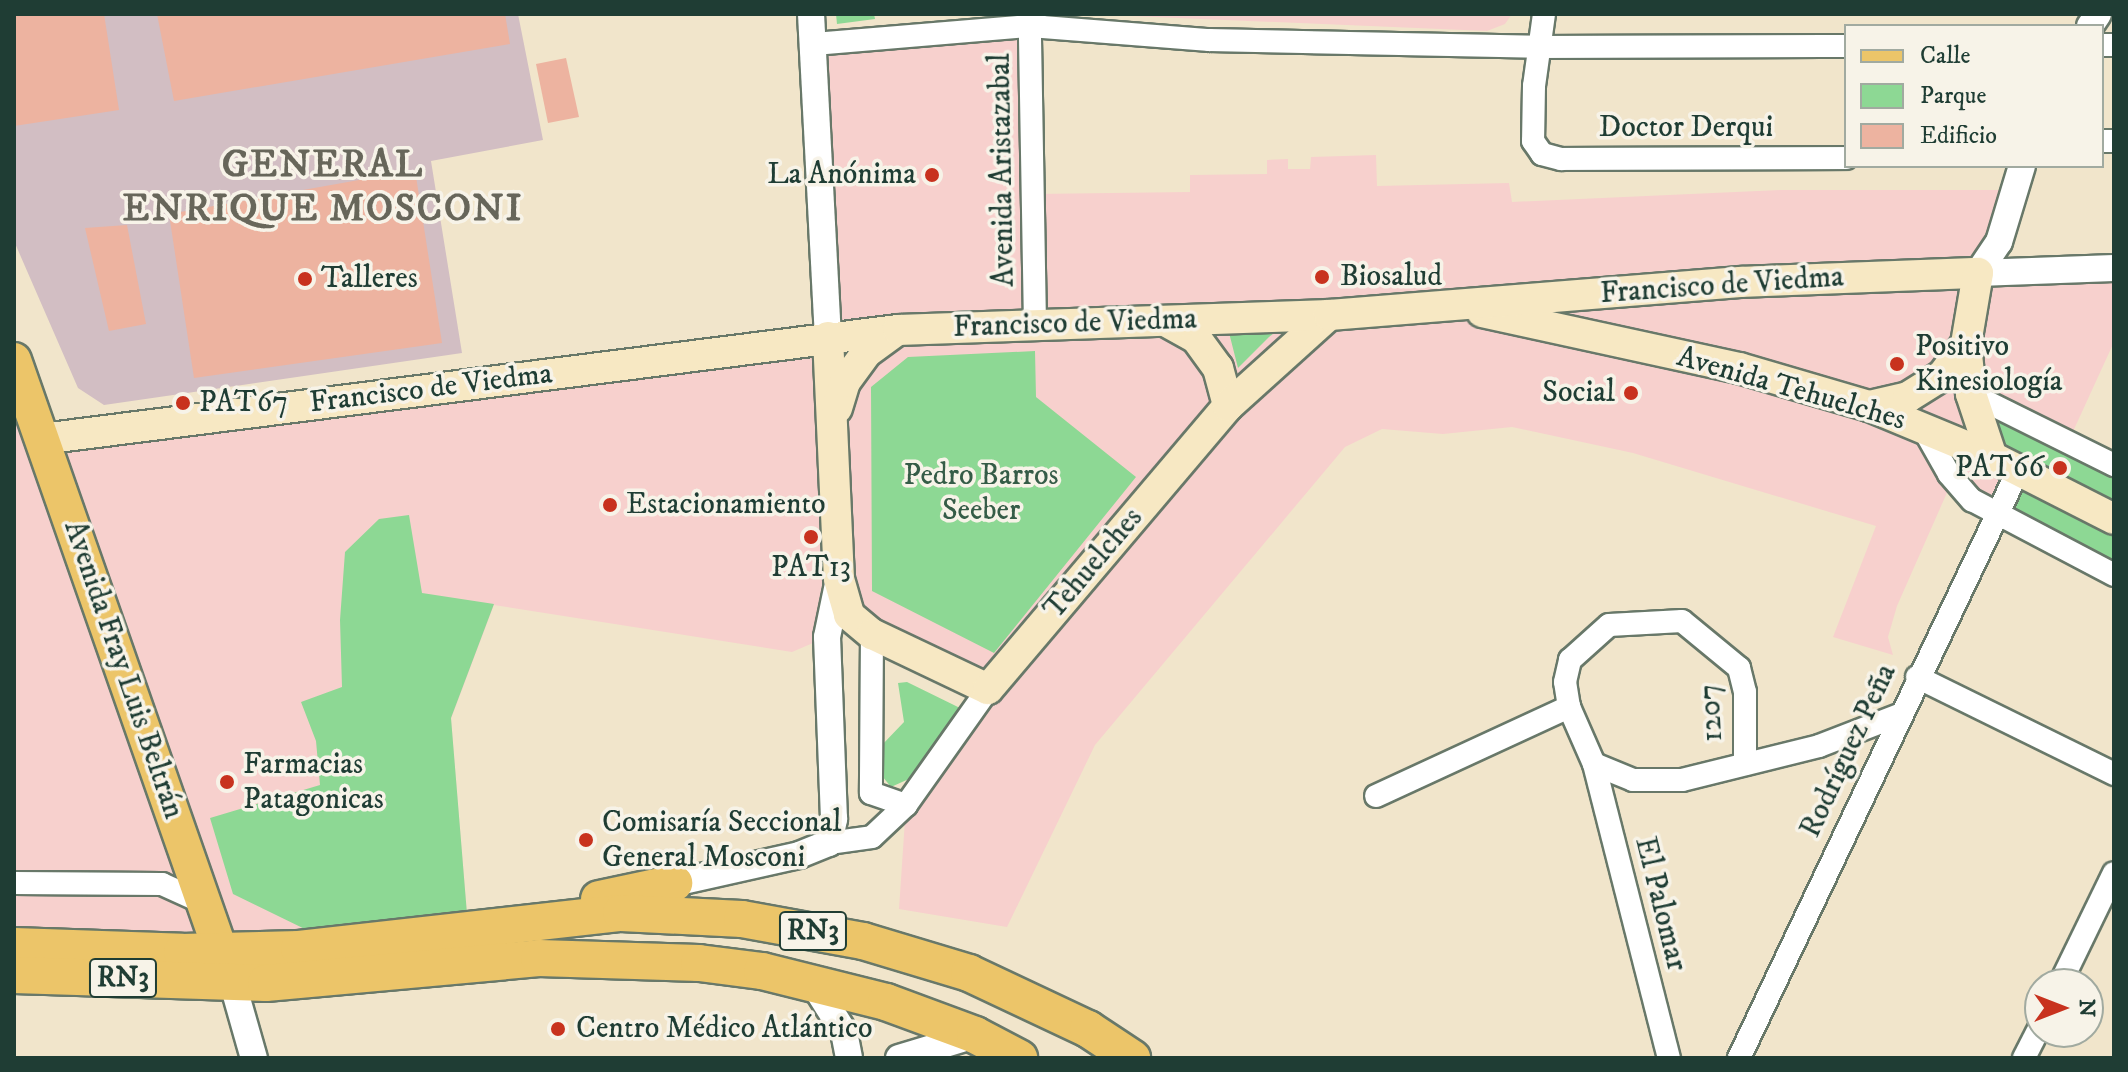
<!DOCTYPE html>
<meta charset="utf-8">
<style>
body{margin:0}
#map{position:relative;width:2128px;height:1072px;overflow:hidden;background:#f1e5cb;font-family:"IM FELL DW Pica",serif}
div>[style]{position:absolute}
.built>*{inset:0;background:#f7d0cd}
.industrial>*{inset:0;background:#d2bec3}
.green>*{inset:0;background:#8dd894}
.building>*{inset:0;background:#edb3a0}
.roads{filter:drop-shadow(2px 0 #687869) drop-shadow(-2px 0 #687869) drop-shadow(0 2px #687869) drop-shadow(0 -2px #687869)}
.minor>*{height:22px;margin:-11px;padding:0 11px;transform-origin:11px;border-radius:11px;background:#fff}
.tertiary>*{height:26px;margin:-13px;padding:0 13px;transform-origin:13px;border-radius:13px;background:#fff}
.secondary>*{height:30px;margin:-15px;padding:0 15px;transform-origin:15px;border-radius:15px;background:#f7e8c3}
.primary>*{height:34px;margin:-17px;padding:0 17px;transform-origin:17px;border-radius:17px;background:#ecc569}
.trunk>*{height:36px;margin:-18px;padding:0 18px;transform-origin:18px;border-radius:18px;background:#ecc569}
.dots>*{width:22px;height:22px;translate:-50% -50%;box-sizing:border-box;border:4px solid #f7f3e8;border-radius:50%}
span{translate:-50% -50%;white-space:nowrap;text-align:center;line-height:1.15;-webkit-text-stroke:7px #f7f3e8;paint-order:stroke}
.shield-label span{padding:2px 6px;background:#f7f3e8;border:2px solid;border-radius:6px;-webkit-text-stroke-width:0}
.shield-label{font-size:28px;color:#1f3d34;font-weight:700}
.street-label{font-size:30px;color:#1f3d34}
.poi-label{font-size:30px;color:#1f3d34}
.right{translate:-100% -50%;text-align:right}
.left{translate:0 -50%;text-align:left}
.park-label{font-size:30px;color:#355c47}
.district-label{font-size:38px;color:#67665a;font-weight:700;letter-spacing:2px}
.frame{position:absolute;inset:0;border:16px solid #1f3d34;pointer-events:none}
.legend{position:absolute;left:1844px;top:24px;width:260px;height:144px;box-sizing:border-box;background:#f7f3e8;border:2px solid #a1aaa0;margin:0;padding:10px 14px;list-style:none;font-size:24px;color:#1f3d34}
.legend li{display:flex;align-items:center;gap:16px;height:40px}
.legend b{width:40px;border:2px solid #a1aaa0}
.north{position:absolute;left:2024px;top:968px;width:80px;height:80px;box-sizing:border-box;background:#f7f3e8;border:2px solid #a1aaa0;border-radius:50%;rotate:90deg;font-size:22px;font-weight:700;line-height:32px;text-align:center;color:#1f3d34}
.north::after{content:'';display:block;margin:auto;width:28px;height:36px;background:#c8321e;clip-path:polygon(50% 0,100% 100%,50% 72%,0 100%)}
</style>
<div id="map">
<div class="built">
<div style="clip-path:polygon(1084px 14px,1512px 14px,1505px 24px,1487px 31px)"></div>
<div style="clip-path:polygon(1030px 26px,1034px 194px,1190px 192px,1190px 175px,1267px 174px,1267px 160px,1288px 159px,1288px 169px,1310px 169px,1311px 157px,1376px 155px,1377px 186px,1509px 183px,1512px 202px,1780px 190px,2017px 190px,1979px 272px,2114px 272px,2114px 342px,2027px 532px,1953px 479px,1897px 606px,1888px 637px,1893px 655px,1833px 637px,1876px 526px,1633px 453px,1512px 427px,1443px 434px,1382px 429px,1345px 447px,1095px 745px,1007px 927px,899px 909px,906px 805px,988px 689px,849px 615px,827px 637px,792px 652px,494px 605px,451px 719px,468px 926px,14px 946px,14px 360px,42px 439px,828px 337px,814px 44px)"></div>
</div>
<div class="industrial">
<div style="clip-path:polygon(14px 14px,518px 14px,543px 140px,431px 161px,462px 353px,104px 405px,78px 388px,14px 241px)"></div>
</div>
<div class="green">
<div style="clip-path:polygon(836px 14px,874px 14px,875px 19px,837px 24px)"></div>
<div style="clip-path:polygon(1301px 311px,1269px 337px,1238px 368px,1224px 313px)"></div>
<div style="clip-path:polygon(1035px 351px,1036px 397px,1136px 477px,994px 653px,872px 591px,871px 387px,908px 357px)"></div>
<div style="clip-path:polygon(1971px 394px,2114px 465px,2114px 575px,1997px 517px,2018px 471px)"></div>
<div style="clip-path:polygon(409px 515px,422px 593px,494px 604px,451px 718px,467px 914px,315px 934px,233px 894px,210px 818px,320px 785px,316px 741px,301px 702px,342px 687px,340px 620px,345px 552px,379px 519px)"></div>
<div style="clip-path:polygon(907px 682px,960px 708px,911px 778px,891px 787px,878px 771px,881px 746px,904px 722px,898px 683px)"></div>
</div>
<div class="building">
<div style="clip-path:polygon(14px 14px,104px 14px,119px 110px,14px 126px)"></div>
<div style="clip-path:polygon(157px 14px,505px 14px,510px 44px,174px 101px)"></div>
<div style="clip-path:polygon(566px 58px,579px 117px,548px 123px,536px 64px)"></div>
<div style="clip-path:polygon(415px 170px,442px 343px,194px 378px,169px 214px)"></div>
<div style="clip-path:polygon(127px 225px,146px 324px,109px 331px,85px 228px)"></div>
</div>
<div class="roads">
<div class="minor">
<div style="left:1544px;top:14px;width:73px;rotate:97.9deg"></div>
<div style="left:1534px;top:86px;width:55px;rotate:91deg"></div>
<div style="left:1533px;top:141px;width:16px;rotate:55deg"></div>
<div style="left:1542px;top:154px;width:20px;rotate:15deg"></div>
<div style="left:1561px;top:159px;width:285px;rotate:-0.2deg"></div>
<div style="left:814px;top:44px;width:217px;rotate:-4.8deg"></div>
<div style="left:1030px;top:26px;width:180px;rotate:4.5deg"></div>
<div style="left:1209px;top:40px;width:328px;rotate:1.2deg"></div>
<div style="left:1537px;top:47px;width:309px;rotate:-0.2deg"></div>
<div style="left:2102px;top:45px;width:12px"></div>
<div style="left:2102px;top:141px;width:12px"></div>
<div style="left:1035px;top:325px;width:299px;rotate:-91deg"></div>
<div style="left:1030px;top:26px;width:12px;rotate:-66deg"></div>
<div style="left:1971px;top:394px;width:160px;rotate:26.4deg"></div>
<div style="left:1923px;top:428px;width:53px;rotate:60.5deg"></div>
<div style="left:1949px;top:474px;width:35px;rotate:49deg"></div>
<div style="left:1972px;top:500px;width:161px;rotate:27.8deg"></div>
<div style="left:872px;top:634px;width:159px;rotate:90.4deg"></div>
<div style="left:871px;top:793px;width:37px;rotate:19deg"></div>
<div style="left:1917px;top:677px;width:220px;rotate:26.2deg"></div>
<div style="left:1569px;top:707px;width:25px;rotate:-99deg"></div>
<div style="left:1565px;top:682px;width:23px;rotate:-77deg"></div>
<div style="left:1570px;top:660px;width:52px;rotate:-41.9deg"></div>
<div style="left:1609px;top:625px;width:73px;rotate:-3.1deg"></div>
<div style="left:1682px;top:621px;width:74px;rotate:39.5deg"></div>
<div style="left:1739px;top:668px;width:25px;rotate:76deg"></div>
<div style="left:1745px;top:692px;width:72px;rotate:90deg"></div>
<div style="left:1594px;top:764px;width:42px;rotate:22.3deg"></div>
<div style="left:1633px;top:780px;width:49px"></div>
<div style="left:1682px;top:780px;width:141px;rotate:-13.9deg"></div>
<div style="left:1819px;top:746px;width:86px;rotate:-21.2deg"></div>
<div style="left:1376px;top:796px;width:213px;rotate:-24.8deg"></div>
<div style="left:1569px;top:707px;width:62px;rotate:66.3deg"></div>
<div style="left:1594px;top:764px;width:303px;rotate:75.7deg"></div>
<div style="left:829px;top:843px;width:43px;rotate:-7.9deg"></div>
<div style="left:872px;top:837px;width:47px;rotate:-43.3deg"></div>
<div style="left:906px;top:805px;width:142px;rotate:-54.7deg"></div>
<div style="left:14px;top:883px;width:148px;rotate:0.4deg"></div>
<div style="left:162px;top:884px;width:46px;rotate:24.3deg"></div>
<div style="left:2060px;top:984px;width:123px;rotate:-64.1deg"></div>
<div style="left:1739px;top:1058px;width:650px;rotate:-64.58deg"></div>
<div style="left:2024px;top:1058px;width:36px;rotate:-63deg"></div>
</div>
<div class="tertiary">
<div style="left:811px;top:14px;width:323px;rotate:87deg"></div>
<div style="left:2090px;top:26px;width:14px;rotate:-56deg"></div>
<div style="left:1978px;top:273px;width:136px;rotate:-2.1deg"></div>
<div style="left:1978px;top:273px;width:37px;rotate:-56deg"></div>
<div style="left:1999px;top:242px;width:79px;rotate:-73.2deg"></div>
<div style="left:674px;top:883px;width:128px;rotate:-12.6deg"></div>
<div style="left:799px;top:855px;width:32px;rotate:-22deg"></div>
<div style="left:829px;top:843px;width:25px;rotate:-78deg"></div>
<div style="left:834px;top:819px;width:182px;rotate:-92.2deg"></div>
<div style="left:827px;top:637px;width:59px;rotate:-78.3deg"></div>
<div style="left:232px;top:981px;width:80px;rotate:74.1deg"></div>
<div style="left:813px;top:983px;width:58px;rotate:57.7deg"></div>
<div style="left:844px;top:1032px;width:26px;rotate:79deg"></div>
<div style="left:899px;top:1058px;width:79px;rotate:-16.8deg"></div>
</div>
<div class="secondary">
<div style="left:1482px;top:312px;width:263px;rotate:12.3deg"></div>
<div style="left:1739px;top:368px;width:135px;rotate:16.3deg"></div>
<div style="left:1869px;top:406px;width:133px;rotate:22.5deg"></div>
<div style="left:1992px;top:457px;width:137px;rotate:26.9deg"></div>
<div style="left:1165px;top:321px;width:35px;rotate:29deg"></div>
<div style="left:1196px;top:338px;width:37px;rotate:54deg"></div>
<div style="left:1218px;top:368px;width:39px;rotate:75deg"></div>
<div style="left:828px;top:337px;width:242px;rotate:87.4deg"></div>
<div style="left:839px;top:579px;width:37px;rotate:74deg"></div>
<div style="left:849px;top:615px;width:30px;rotate:40deg"></div>
<div style="left:872px;top:634px;width:128px;rotate:25.4deg"></div>
<div style="left:988px;top:689px;width:371px;rotate:-49.7deg"></div>
<div style="left:1228px;top:406px;width:136px;rotate:-42deg"></div>
<div style="left:1869px;top:406px;width:40px;rotate:-13deg"></div>
<div style="left:1908px;top:397px;width:40px;rotate:-32deg"></div>
<div style="left:1942px;top:376px;width:40px;rotate:-53deg"></div>
<div style="left:837px;top:408px;width:27px;rotate:-73deg"></div>
<div style="left:845px;top:382px;width:37px;rotate:-54deg"></div>
<div style="left:867px;top:352px;width:36px;rotate:-36deg"></div>
<div style="left:42px;top:439px;width:863px;rotate:-7.26deg"></div>
<div style="left:898px;top:330px;width:431px;rotate:-2deg"></div>
<div style="left:1329px;top:315px;width:413px;rotate:-4.6deg"></div>
<div style="left:1741px;top:282px;width:237px;rotate:-2.2deg"></div>
<div style="left:1978px;top:273px;width:72px;rotate:99.6deg"></div>
<div style="left:1966px;top:344px;width:50px;rotate:84.3deg"></div>
<div style="left:1971px;top:394px;width:66px;rotate:71.6deg"></div>
</div>
<div class="primary">
<div style="left:14px;top:360px;width:651px;rotate:70.73deg"></div>
</div>
<div class="trunk">
<div style="left:599px;top:899px;width:77px;rotate:-12deg"></div>
<div style="left:14px;top:946px;width:168px;rotate:2deg"></div>
<div style="left:182px;top:952px;width:117px;rotate:-1.5deg"></div>
<div style="left:299px;top:949px;width:324px;rotate:-6.4deg"></div>
<div style="left:621px;top:913px;width:121px;rotate:2.8deg"></div>
<div style="left:742px;top:919px;width:123px;rotate:10.3deg"></div>
<div style="left:863px;top:941px;width:111px;rotate:16.8deg"></div>
<div style="left:969px;top:973px;width:132px;rotate:25.2deg"></div>
<div style="left:1088px;top:1029px;width:53px;rotate:33.4deg"></div>
<div style="left:14px;top:975px;width:252px;rotate:1.8deg"></div>
<div style="left:266px;top:983px;width:274px;rotate:-5.2deg"></div>
<div style="left:539px;top:958px;width:160px;rotate:1.8deg"></div>
<div style="left:699px;top:963px;width:64px;rotate:7.2deg"></div>
<div style="left:762px;top:971px;width:128px;rotate:14deg"></div>
<div style="left:886px;top:1002px;width:95px;rotate:20.3deg"></div>
<div style="left:975px;top:1035px;width:50px;rotate:27.6deg"></div>
</div>
</div>
<div class="dots">
<div style="left:932px;top:175px;background:#c8321e"></div>
<div style="left:1322px;top:277px;background:#c8321e"></div>
<div style="left:305px;top:279px;background:#c8321e"></div>
<div style="left:1897px;top:364px;background:#c8321e"></div>
<div style="left:1631px;top:393px;background:#c8321e"></div>
<div style="left:183px;top:403px;background:#c8321e"></div>
<div style="left:2060px;top:468px;background:#c8321e"></div>
<div style="left:610px;top:505px;background:#c8321e"></div>
<div style="left:811px;top:537px;background:#c8321e"></div>
<div style="left:227px;top:782px;background:#c8321e"></div>
<div style="left:586px;top:840px;background:#c8321e"></div>
<div style="left:558px;top:1029px;background:#c8321e"></div>
</div>
<div class="shield-label">
<span style="left:813px;top:931px">RN3</span>
<span style="left:123px;top:978px">RN3</span>
</div>
<div class="street-label">
<span style="left:1686px;top:128px">Doctor Derqui</span>
<span style="left:1003px;top:170px;rotate:-91deg">Avenida Aristazabal</span>
<span style="left:1722px;top:286px;rotate:-4deg">Francisco de Viedma</span>
<span style="left:1075px;top:324px;rotate:-2deg">Francisco de Viedma</span>
<span style="left:431px;top:389px;rotate:-7deg">Francisco de Viedma</span>
<span style="left:1791px;top:389px;rotate:16deg">Avenida Tehuelches</span>
<span style="left:1094px;top:564px;rotate:-50deg">Tehuelches</span>
<span style="left:123px;top:670px;rotate:71deg">Avenida Fray Luis Beltrán</span>
<span style="left:1712px;top:713px;rotate:-93deg">1207</span>
<span style="left:1849px;top:751px;rotate:-65deg">Rodríguez Peña</span>
<span style="left:1660px;top:904px;rotate:76deg">El Palomar</span>
</div>
<div class="poi-label">
<span class="right" style="left:916px;top:175px">La Anónima</span>
<span class="left" style="left:1340px;top:277px">Biosalud</span>
<span class="left" style="left:321px;top:279px">Talleres</span>
<span class="left" style="left:1915px;top:364px">Positivo<br>Kinesiología</span>
<span class="right" style="left:1615px;top:393px">Social</span>
<span class="left" style="left:199px;top:403px">PAT67</span>
<span class="right" style="left:2044px;top:468px">PAT66</span>
<span class="left" style="left:626px;top:505px">Estacionamiento</span>
<span style="left:811px;top:568px">PAT13</span>
<span class="left" style="left:243px;top:782px">Farmacias<br>Patagonicas</span>
<span class="left" style="left:602px;top:840px">Comisaría Seccional<br>General Mosconi</span>
<span class="left" style="left:576px;top:1029px">Centro Médico Atlántico</span>
</div>
<div class="park-label">
<span style="left:981px;top:493px">Pedro Barros<br>Seeber</span>
</div>
<div class="district-label">
<span style="left:323px;top:188px">GENERAL<br>ENRIQUE MOSCONI</span>
</div>
<div class="frame"></div>
<ul class="legend">
<li><b style="height:10px;background:#ecc569"></b>Calle</li>
<li><b style="height:22px;background:#8dd894"></b>Parque</li>
<li><b style="height:22px;background:#edb3a0"></b>Edificio</li>
</ul>
<div class="north">N</div>
</div>
